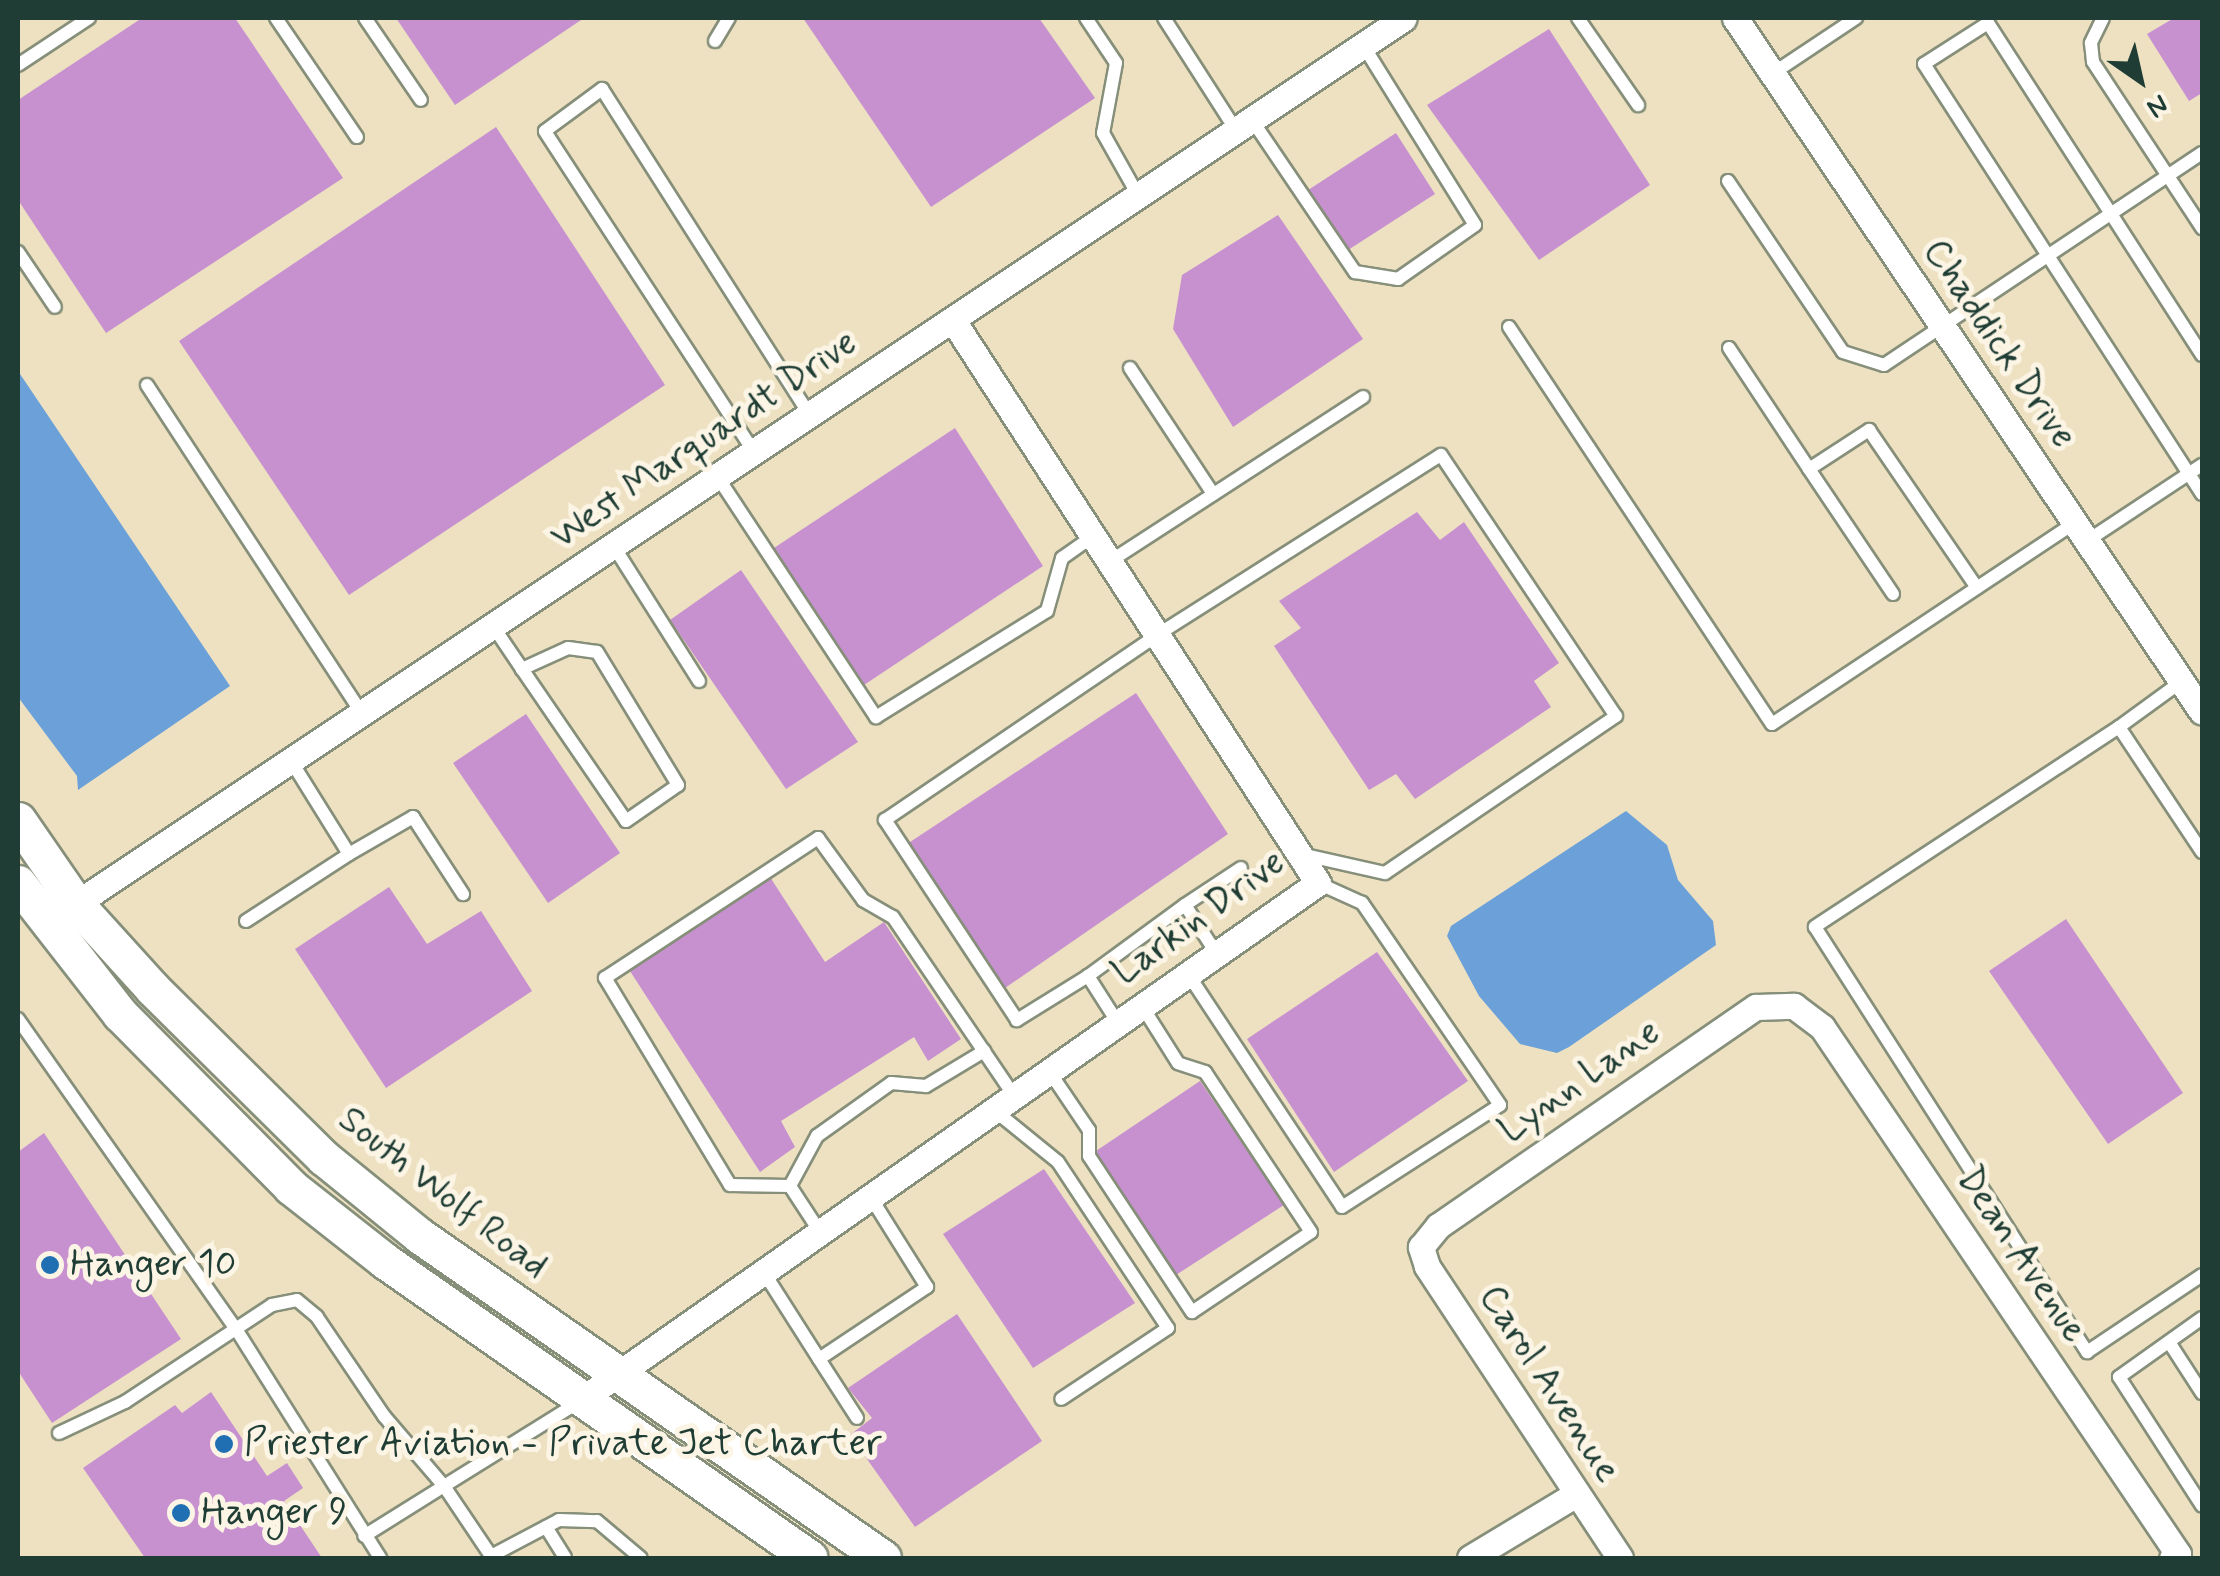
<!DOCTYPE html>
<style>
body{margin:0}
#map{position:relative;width:2220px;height:1576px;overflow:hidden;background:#ede1c1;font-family:Mynerve,sans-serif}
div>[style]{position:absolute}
.water>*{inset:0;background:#6ba1d8}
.building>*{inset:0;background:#c791d0}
.roads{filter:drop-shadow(2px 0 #868f7a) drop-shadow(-2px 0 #868f7a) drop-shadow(0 2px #868f7a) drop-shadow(0 -2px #868f7a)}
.service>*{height:12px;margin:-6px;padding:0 6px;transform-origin:6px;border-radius:6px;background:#fff}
.minor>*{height:25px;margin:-12.5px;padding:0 12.5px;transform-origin:12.5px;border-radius:12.5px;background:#fff}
.secondary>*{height:35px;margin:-17.5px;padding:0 17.5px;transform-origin:17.5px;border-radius:17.5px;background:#fff}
.dots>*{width:28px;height:28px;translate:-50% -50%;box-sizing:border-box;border:5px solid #fcf5e5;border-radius:50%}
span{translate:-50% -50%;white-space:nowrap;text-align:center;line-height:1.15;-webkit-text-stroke:10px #fcf5e5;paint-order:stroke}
.street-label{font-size:38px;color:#1f3d34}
.poi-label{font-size:38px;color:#1f3d34}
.left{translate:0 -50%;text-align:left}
.frame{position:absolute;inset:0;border:20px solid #1f3d34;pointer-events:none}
.north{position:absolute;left:2090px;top:30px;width:100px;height:100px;-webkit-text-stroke:8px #fcf5e5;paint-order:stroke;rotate:146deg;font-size:28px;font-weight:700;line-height:40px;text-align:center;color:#1f3d34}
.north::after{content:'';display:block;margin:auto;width:35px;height:45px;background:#1f3d34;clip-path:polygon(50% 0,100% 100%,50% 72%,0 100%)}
</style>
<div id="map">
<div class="water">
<div style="clip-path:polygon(18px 371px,230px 686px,78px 790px,77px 776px,18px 697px)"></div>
<div style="clip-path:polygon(1626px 811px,1667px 845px,1678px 880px,1713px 921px,1716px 945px,1569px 1047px,1557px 1053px,1520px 1044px,1479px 996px,1447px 936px,1451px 926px)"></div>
</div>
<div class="building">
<div style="clip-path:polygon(142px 18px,235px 18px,343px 178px,106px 333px,18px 200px,18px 100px)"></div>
<div style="clip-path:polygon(396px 18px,584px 18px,455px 105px)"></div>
<div style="clip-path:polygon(803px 18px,1039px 18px,1095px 98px,931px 207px)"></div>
<div style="clip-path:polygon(2174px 18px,2202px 18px,2202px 93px,2189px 101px,2147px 34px)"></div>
<div style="clip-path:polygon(1549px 29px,1650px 185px,1539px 260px,1427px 105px)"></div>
<div style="clip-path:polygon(496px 127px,665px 385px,349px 595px,179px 341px)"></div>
<div style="clip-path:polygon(1396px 133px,1435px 194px,1345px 252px,1305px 192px)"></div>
<div style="clip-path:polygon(1278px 215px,1363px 339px,1233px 427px,1173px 329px,1182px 275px)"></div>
<div style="clip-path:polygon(955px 428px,1043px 566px,864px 685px,774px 548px)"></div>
<div style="clip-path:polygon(1417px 512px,1440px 540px,1464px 522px,1559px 663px,1534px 681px,1551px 707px,1415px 799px,1396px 774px,1369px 790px,1274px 646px,1301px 628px,1279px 601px)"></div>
<div style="clip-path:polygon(741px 570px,858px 742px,786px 789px,670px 620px)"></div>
<div style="clip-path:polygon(1136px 693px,1228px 834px,1005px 988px,907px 844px)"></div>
<div style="clip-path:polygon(526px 714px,620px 853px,548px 903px,453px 763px)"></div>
<div style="clip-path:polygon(770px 877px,825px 962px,884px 922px,961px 1039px,928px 1061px,914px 1037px,781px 1121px,795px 1147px,760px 1172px,628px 968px)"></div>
<div style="clip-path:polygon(389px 887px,427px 944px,481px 911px,532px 991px,386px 1088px,295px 949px)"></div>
<div style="clip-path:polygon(2066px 919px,2183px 1093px,2108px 1144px,1989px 971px)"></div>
<div style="clip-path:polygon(1377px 952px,1468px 1081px,1334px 1172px,1247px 1039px)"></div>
<div style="clip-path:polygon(1200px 1081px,1284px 1205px,1176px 1275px,1093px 1153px)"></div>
<div style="clip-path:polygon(44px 1133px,181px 1339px,52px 1423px,18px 1371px,18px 1152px)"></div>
<div style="clip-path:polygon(1044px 1169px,1135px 1303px,1033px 1368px,943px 1234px)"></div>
<div style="clip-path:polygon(957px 1314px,1042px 1441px,915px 1527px,850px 1435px,872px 1418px,848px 1388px)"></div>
<div style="clip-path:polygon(211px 1392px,267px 1476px,287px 1463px,303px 1488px,284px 1501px,322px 1558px,145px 1558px,83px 1468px,175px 1405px,182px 1413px)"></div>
</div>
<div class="roads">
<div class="service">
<div style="left:276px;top:18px;width:144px;rotate:55.8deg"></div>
<div style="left:365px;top:18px;width:99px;rotate:55.7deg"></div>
<div style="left:1086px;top:18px;width:54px;rotate:56.3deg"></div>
<div style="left:1116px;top:63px;width:71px;rotate:100.5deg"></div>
<div style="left:1103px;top:133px;width:71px;rotate:60.6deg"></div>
<div style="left:1164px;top:18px;width:133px;rotate:57.3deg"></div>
<div style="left:1578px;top:18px;width:106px;rotate:55.4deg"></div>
<div style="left:2103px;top:18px;width:28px;rotate:116deg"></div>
<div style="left:2091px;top:43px;width:19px;rotate:84deg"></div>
<div style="left:2093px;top:62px;width:199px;rotate:56.7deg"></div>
<div style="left:715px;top:41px;width:27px;rotate:-59deg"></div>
<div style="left:18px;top:65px;width:85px;rotate:-33.5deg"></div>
<div style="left:1772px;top:74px;width:101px;rotate:-33.7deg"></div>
<div style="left:1252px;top:120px;width:184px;rotate:55.9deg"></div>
<div style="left:1355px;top:272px;width:44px;rotate:9.2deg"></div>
<div style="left:1398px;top:279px;width:94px;rotate:-35deg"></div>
<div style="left:1475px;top:225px;width:212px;rotate:-121.9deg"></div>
<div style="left:1728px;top:181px;width:206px;rotate:56.1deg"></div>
<div style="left:1843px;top:352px;width:43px;rotate:17.6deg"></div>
<div style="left:1884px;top:365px;width:382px;rotate:-33.7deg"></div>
<div style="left:18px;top:252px;width:66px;rotate:56.1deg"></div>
<div style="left:1509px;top:327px;width:476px;rotate:56.5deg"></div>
<div style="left:1772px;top:724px;width:364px;rotate:-33.6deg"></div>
<div style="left:1729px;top:348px;width:145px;rotate:56.5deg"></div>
<div style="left:2202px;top:355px;width:395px;rotate:-122.8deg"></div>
<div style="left:1988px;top:23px;width:76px;rotate:147.4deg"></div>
<div style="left:1924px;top:64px;width:512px;rotate:57.12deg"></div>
<div style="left:1130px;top:368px;width:151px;rotate:56.6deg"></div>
<div style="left:147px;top:385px;width:392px;rotate:56.8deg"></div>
<div style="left:754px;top:452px;width:383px;rotate:-123.1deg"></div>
<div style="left:545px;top:131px;width:71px;rotate:-36.4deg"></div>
<div style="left:602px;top:89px;width:387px;rotate:57.5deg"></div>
<div style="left:717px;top:476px;width:289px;rotate:56.6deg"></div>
<div style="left:876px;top:717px;width:201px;rotate:-31.8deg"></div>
<div style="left:1047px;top:611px;width:55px;rotate:-74.2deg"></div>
<div style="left:1062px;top:558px;width:38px;rotate:-35deg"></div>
<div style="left:2087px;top:541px;width:138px;rotate:-33.5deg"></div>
<div style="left:613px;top:545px;width:161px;rotate:57.7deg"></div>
<div style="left:1109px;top:562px;width:303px;rotate:-33deg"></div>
<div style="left:1893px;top:594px;width:151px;rotate:-123.9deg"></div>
<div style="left:1809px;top:469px;width:72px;rotate:-33deg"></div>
<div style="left:1869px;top:430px;width:191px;rotate:55.6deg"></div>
<div style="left:493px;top:626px;width:52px;rotate:56deg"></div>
<div style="left:522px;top:669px;width:184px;rotate:55.6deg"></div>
<div style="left:626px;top:821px;width:63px;rotate:-34.7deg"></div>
<div style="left:678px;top:785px;width:156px;rotate:-121.3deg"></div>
<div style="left:597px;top:652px;width:29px;rotate:-172deg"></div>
<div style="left:568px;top:648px;width:51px;rotate:155.5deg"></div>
<div style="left:2119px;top:727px;width:78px;rotate:-36.1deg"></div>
<div style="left:2202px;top:852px;width:150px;rotate:-123.6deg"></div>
<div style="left:2119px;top:727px;width:364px;rotate:146.7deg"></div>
<div style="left:1815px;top:927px;width:505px;rotate:57.38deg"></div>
<div style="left:2087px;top:1352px;width:138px;rotate:-33.8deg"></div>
<div style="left:349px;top:854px;width:74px;rotate:-30deg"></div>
<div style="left:413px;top:817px;width:92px;rotate:57deg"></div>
<div style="left:1185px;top:905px;width:67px;rotate:-33.5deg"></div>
<div style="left:246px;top:921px;width:123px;rotate:-33deg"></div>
<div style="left:349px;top:854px;width:110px;rotate:-121.9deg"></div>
<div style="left:1188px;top:974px;width:279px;rotate:56.5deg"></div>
<div style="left:1342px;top:1207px;width:188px;rotate:-32.8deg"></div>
<div style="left:1500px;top:1105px;width:245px;rotate:-124.3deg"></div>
<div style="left:1362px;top:903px;width:48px;rotate:-155.6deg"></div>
<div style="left:1088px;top:976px;width:120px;rotate:-36.2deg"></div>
<div style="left:1185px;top:905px;width:59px;rotate:56.9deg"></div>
<div style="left:18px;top:1019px;width:379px;rotate:54.9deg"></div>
<div style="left:236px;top:1329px;width:271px;rotate:57.8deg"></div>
<div style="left:1118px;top:1023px;width:56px;rotate:-122.6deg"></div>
<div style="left:1088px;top:976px;width:84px;rotate:148.2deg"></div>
<div style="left:1017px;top:1020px;width:240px;rotate:-123.4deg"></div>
<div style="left:885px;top:820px;width:329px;rotate:-34.2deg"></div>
<div style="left:1157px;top:635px;width:336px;rotate:-32.4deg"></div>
<div style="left:1441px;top:455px;width:314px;rotate:56.2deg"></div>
<div style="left:1616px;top:716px;width:279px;rotate:145.8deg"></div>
<div style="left:1385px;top:873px;width:87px;rotate:-167.4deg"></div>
<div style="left:1049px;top:1071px;width:71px;rotate:55.9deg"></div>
<div style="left:1089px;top:1130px;width:26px;rotate:90deg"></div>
<div style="left:1089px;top:1156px;width:187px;rotate:56.6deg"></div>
<div style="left:1192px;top:1312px;width:143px;rotate:-33.9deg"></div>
<div style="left:1311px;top:1232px;width:192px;rotate:-123.5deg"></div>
<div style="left:1205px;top:1072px;width:28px;rotate:-162deg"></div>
<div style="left:1178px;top:1063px;width:67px;rotate:-122.3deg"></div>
<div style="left:994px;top:1110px;width:82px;rotate:39.1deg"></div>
<div style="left:1058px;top:1162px;width:199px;rotate:56.5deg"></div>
<div style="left:1168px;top:1328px;width:128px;rotate:146.4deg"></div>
<div style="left:790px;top:1186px;width:57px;rotate:-61.6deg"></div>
<div style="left:817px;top:1136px;width:91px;rotate:-35.6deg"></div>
<div style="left:891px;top:1083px;width:35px;rotate:5deg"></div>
<div style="left:926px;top:1086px;width:68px;rotate:-31.1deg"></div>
<div style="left:820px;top:1232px;width:55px;rotate:-123.1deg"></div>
<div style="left:790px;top:1186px;width:60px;rotate:-179deg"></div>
<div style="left:730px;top:1185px;width:242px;rotate:-121.1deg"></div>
<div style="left:605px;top:978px;width:255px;rotate:-33.3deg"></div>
<div style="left:818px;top:838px;width:77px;rotate:54deg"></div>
<div style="left:863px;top:900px;width:34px;rotate:30deg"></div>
<div style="left:893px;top:917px;width:216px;rotate:55.9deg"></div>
<div style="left:763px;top:1271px;width:104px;rotate:57.5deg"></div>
<div style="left:819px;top:1359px;width:130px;rotate:-33.7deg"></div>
<div style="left:927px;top:1287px;width:107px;rotate:-122.1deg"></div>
<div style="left:2202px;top:1318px;width:102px;rotate:144.6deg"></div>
<div style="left:2119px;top:1377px;width:153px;rotate:57.2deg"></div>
<div style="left:2169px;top:1342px;width:61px;rotate:57.1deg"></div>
<div style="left:819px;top:1359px;width:70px;rotate:57.2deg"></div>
<div style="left:579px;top:1402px;width:159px;rotate:148.1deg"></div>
<div style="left:444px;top:1486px;width:84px;rotate:56.1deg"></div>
<div style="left:491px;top:1556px;width:77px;rotate:-27.9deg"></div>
<div style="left:559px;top:1520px;width:38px;rotate:2deg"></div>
<div style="left:597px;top:1521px;width:57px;rotate:40.1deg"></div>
<div style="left:59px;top:1433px;width:73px;rotate:-25.2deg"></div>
<div style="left:125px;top:1402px;width:176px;rotate:-33.4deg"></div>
<div style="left:272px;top:1305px;width:25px;rotate:-11deg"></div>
<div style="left:297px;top:1300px;width:26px;rotate:40deg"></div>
<div style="left:317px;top:1317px;width:120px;rotate:55.9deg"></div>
<div style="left:384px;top:1416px;width:92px;rotate:49.4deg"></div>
<div style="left:444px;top:1486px;width:94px;rotate:148deg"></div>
<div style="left:546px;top:1527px;width:36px;rotate:58deg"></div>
</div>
<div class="minor">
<div style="left:1735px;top:18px;width:836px;rotate:56.06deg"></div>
<div style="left:65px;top:911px;width:1609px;rotate:-33.7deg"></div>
<div style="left:581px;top:1400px;width:900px;rotate:-35.05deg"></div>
<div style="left:1318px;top:883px;width:672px;rotate:-122.98deg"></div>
<div style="left:1470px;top:1558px;width:124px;rotate:-31.1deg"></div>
<div style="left:1620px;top:1558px;width:350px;rotate:-123.5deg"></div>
<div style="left:1427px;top:1266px;width:20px;rotate:-108deg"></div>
<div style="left:1421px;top:1247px;width:27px;rotate:-51deg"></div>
<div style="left:1438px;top:1226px;width:386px;rotate:-34.6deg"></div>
<div style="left:1756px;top:1007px;width:38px;rotate:-2deg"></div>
<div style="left:1794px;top:1006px;width:35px;rotate:37deg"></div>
<div style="left:1822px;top:1027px;width:636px;rotate:55.96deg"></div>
<div style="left:2178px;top:1554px;width:7px;rotate:146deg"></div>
</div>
<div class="secondary">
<div style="left:18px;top:820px;width:102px;rotate:55.4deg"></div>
<div style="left:76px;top:904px;width:115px;rotate:47.8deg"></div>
<div style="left:153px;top:989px;width:240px;rotate:44.7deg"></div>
<div style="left:324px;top:1158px;width:124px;rotate:39.1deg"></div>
<div style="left:420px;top:1236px;width:564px;rotate:34.82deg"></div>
<div style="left:18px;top:883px;width:166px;rotate:52.1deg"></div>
<div style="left:120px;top:1014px;width:243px;rotate:45.3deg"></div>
<div style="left:291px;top:1187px;width:120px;rotate:38.2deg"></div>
<div style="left:385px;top:1261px;width:518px;rotate:34.95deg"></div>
</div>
</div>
<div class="dots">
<div style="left:50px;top:1265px;background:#1f6fb2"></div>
<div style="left:224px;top:1444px;background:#1f6fb2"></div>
<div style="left:181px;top:1513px;background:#1f6fb2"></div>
</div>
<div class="street-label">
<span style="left:1999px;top:344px;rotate:56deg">Chaddick Drive</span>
<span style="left:704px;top:440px;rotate:-34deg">West Marquardt Drive</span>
<span style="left:1199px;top:918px;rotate:-36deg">Larkin Drive</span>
<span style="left:1580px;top:1082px;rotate:-35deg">Lynn Lane</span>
<span style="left:443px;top:1193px;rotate:38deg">South Wolf Road</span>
<span style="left:2021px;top:1255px;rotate:56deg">Dean Avenue</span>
<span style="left:1549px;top:1384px;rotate:57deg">Carol Avenue</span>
</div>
<div class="poi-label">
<span class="left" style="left:70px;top:1265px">Hanger 10</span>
<span class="left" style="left:244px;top:1444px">Priester Aviation - Private Jet Charter</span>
<span class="left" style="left:201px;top:1513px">Hanger 9</span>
</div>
<div class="frame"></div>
<div class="north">N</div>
</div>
